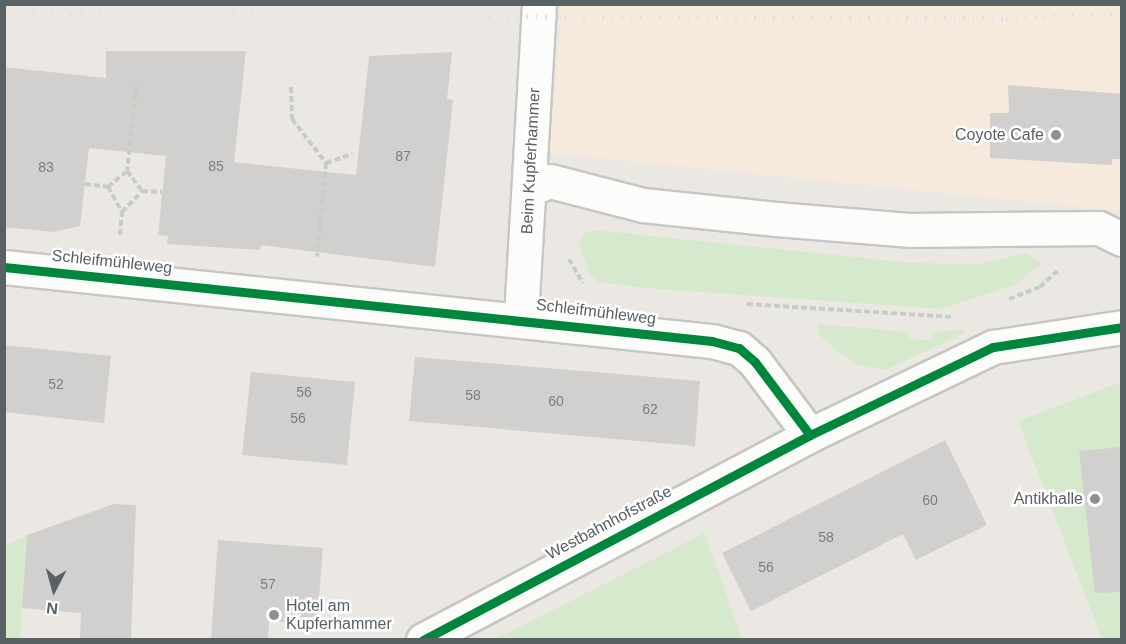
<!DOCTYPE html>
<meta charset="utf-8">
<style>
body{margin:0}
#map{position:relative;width:1126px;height:644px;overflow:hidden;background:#ebe8e4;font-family:Arial,sans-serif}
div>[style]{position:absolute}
.commercial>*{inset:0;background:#f6eadc}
.green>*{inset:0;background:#d7e9cd}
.building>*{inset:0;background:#d2d0ce}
.path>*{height:4px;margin-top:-2px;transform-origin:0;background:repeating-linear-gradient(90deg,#c5cdc7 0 6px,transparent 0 9px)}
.roads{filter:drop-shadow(2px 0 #c6c6c5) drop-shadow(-2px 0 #c6c6c5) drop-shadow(0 2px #c6c6c5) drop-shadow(0 -2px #c6c6c5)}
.minor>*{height:33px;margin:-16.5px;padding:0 16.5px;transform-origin:16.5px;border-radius:16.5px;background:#fcfcfb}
.rail>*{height:4.5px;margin-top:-2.25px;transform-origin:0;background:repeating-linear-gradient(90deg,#e2e1e1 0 1.5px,transparent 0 9.5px)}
.cycleway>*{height:9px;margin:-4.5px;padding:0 4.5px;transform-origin:4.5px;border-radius:4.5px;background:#00873e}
.dots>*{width:16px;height:16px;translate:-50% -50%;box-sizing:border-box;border:3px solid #fff;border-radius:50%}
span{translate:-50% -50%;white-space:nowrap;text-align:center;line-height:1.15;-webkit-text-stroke:5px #fff;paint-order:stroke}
.number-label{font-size:14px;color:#797e80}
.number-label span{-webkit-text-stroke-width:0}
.poi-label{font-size:16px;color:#5a6164}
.right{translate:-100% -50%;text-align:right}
.left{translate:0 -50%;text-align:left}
.street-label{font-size:16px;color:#5a6164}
.frame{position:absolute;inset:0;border:6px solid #5a6164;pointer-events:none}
.north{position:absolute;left:24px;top:560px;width:60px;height:60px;-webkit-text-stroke:4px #fff;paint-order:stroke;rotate:186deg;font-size:16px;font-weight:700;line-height:24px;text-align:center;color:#5a6164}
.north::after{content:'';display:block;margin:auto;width:21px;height:27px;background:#5a6164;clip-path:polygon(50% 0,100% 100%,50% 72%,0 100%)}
</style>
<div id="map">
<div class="commercial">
<div style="clip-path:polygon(562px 5px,1121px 5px,1121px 211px,549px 153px)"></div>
</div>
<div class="green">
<div style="clip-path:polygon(594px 230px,912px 263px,978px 264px,1027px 253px,1043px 264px,1012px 286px,941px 309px,646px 288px,598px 282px,590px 274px,579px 244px,584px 233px)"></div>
<div style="clip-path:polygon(818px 324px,908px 332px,909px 339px,932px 340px,933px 332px,963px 329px,965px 333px,885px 370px,858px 365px,841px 354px,818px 334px)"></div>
<div style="clip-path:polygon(1121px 382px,1121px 639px,1102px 639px,1018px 421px)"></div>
<div style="clip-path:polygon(705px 533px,742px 639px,495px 639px)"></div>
<div style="clip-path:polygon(27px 535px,20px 639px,5px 640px,5px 546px)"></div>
</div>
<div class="building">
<div style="clip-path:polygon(106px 51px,246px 51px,234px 162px,356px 175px,369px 56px,452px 52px,447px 99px,453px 100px,435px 267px,261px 245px,260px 250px,167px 244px,168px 236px,158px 235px,166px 156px,89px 148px,80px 226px,53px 232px,4px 227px,4px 67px,106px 78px)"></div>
<div style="clip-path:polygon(1008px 85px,1122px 94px,1122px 159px,1112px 159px,1112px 165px,990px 158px,990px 113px,1009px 113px)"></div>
<div style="clip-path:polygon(4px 345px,111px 356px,104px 423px,4px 412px)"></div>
<div style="clip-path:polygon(415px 357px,700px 381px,695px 446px,409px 421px)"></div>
<div style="clip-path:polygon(251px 372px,355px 382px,347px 465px,242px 455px)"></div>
<div style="clip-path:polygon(945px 440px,987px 525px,916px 560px,903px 534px,751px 611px,722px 553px)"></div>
<div style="clip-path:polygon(1122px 447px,1122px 592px,1095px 593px,1079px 451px)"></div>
<div style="clip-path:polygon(114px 504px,136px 505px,131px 639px,80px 639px,81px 613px,22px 608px,27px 535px)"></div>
<div style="clip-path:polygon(218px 540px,323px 548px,317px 624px,269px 621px,268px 639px,211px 639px)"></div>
</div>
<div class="path">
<div style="left:136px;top:86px;width:85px;rotate:96deg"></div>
<div style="left:127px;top:171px;width:25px;rotate:53deg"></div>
<div style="left:291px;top:87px;width:32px;rotate:88deg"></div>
<div style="left:292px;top:119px;width:56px;rotate:52.3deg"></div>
<div style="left:326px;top:163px;width:94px;rotate:95.5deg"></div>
<div style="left:326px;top:163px;width:28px;rotate:-19deg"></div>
<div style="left:85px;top:184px;width:23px;rotate:7deg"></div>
<div style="left:108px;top:187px;width:29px;rotate:61deg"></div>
<div style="left:108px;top:187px;width:25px;rotate:-40deg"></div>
<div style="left:120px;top:235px;width:23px;rotate:-85deg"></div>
<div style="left:122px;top:212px;width:29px;rotate:-46deg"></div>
<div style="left:142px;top:191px;width:20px;rotate:3deg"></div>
<div style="left:569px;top:259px;width:28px;rotate:60deg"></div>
<div style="left:1009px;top:299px;width:33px;rotate:-21deg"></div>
<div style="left:1040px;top:287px;width:25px;rotate:-43deg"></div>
<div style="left:747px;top:304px;width:205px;rotate:3.6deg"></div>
</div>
<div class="roads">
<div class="minor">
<div style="left:529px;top:189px;width:22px;rotate:-21deg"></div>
<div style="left:550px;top:181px;width:96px;rotate:14.5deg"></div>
<div style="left:643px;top:205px;width:134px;rotate:6deg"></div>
<div style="left:776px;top:219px;width:133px;rotate:4.7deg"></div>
<div style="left:909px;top:230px;width:190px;rotate:-0.6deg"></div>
<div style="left:1099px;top:228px;width:25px;rotate:26deg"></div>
<div style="left:4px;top:267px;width:712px;rotate:5.97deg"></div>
<div style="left:712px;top:341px;width:28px;rotate:15deg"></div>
<div style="left:739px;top:348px;width:21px;rotate:41deg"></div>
<div style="left:755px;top:362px;width:91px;rotate:53deg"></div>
<div style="left:521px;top:317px;width:314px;rotate:-86.7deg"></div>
<div style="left:423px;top:640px;width:438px;rotate:-27.9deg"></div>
<div style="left:810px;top:435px;width:203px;rotate:-25.7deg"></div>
<div style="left:993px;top:347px;width:131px;rotate:-8.8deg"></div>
</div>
</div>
<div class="rail">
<div style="left:4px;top:14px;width:1002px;rotate:0.23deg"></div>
<div style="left:1006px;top:18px;width:116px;rotate:-2.5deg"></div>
</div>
<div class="cycleway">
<div style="left:4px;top:267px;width:712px;rotate:5.97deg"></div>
<div style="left:712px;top:341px;width:28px;rotate:15deg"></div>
<div style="left:739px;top:348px;width:21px;rotate:41deg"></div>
<div style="left:755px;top:362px;width:91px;rotate:53deg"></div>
<div style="left:423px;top:640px;width:438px;rotate:-27.9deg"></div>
<div style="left:810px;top:435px;width:203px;rotate:-25.7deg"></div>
<div style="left:993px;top:347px;width:131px;rotate:-8.8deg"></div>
</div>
<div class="dots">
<div style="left:1056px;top:135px;background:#8d9091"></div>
<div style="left:1095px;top:499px;background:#8d9091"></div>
<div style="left:274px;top:615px;background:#8d9091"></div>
</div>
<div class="number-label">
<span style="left:403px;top:156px">87</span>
<span style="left:216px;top:166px">85</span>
<span style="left:46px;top:167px">83</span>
<span style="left:56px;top:384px">52</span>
<span style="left:304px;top:392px">56</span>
<span style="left:473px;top:395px">58</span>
<span style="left:556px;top:401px">60</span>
<span style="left:650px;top:409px">62</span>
<span style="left:298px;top:418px">56</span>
<span style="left:930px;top:500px">60</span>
<span style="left:826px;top:537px">58</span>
<span style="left:766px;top:567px">56</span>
<span style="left:268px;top:584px">57</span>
</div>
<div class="poi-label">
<span class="right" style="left:1044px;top:135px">Coyote Cafe</span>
<span class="right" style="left:1083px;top:499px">Antikhalle</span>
<span class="left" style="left:286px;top:615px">Hotel am<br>Kupferhammer</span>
</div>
<div class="street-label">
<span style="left:531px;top:161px;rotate:-87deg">Beim Kupferhammer</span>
<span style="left:112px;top:262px;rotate:6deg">Schleifmühleweg</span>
<span style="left:596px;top:312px;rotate:7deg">Schleifmühleweg</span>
<span style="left:609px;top:523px;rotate:-28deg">Westbahnhofstraße</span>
</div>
<div class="frame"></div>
<div class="north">N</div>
</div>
